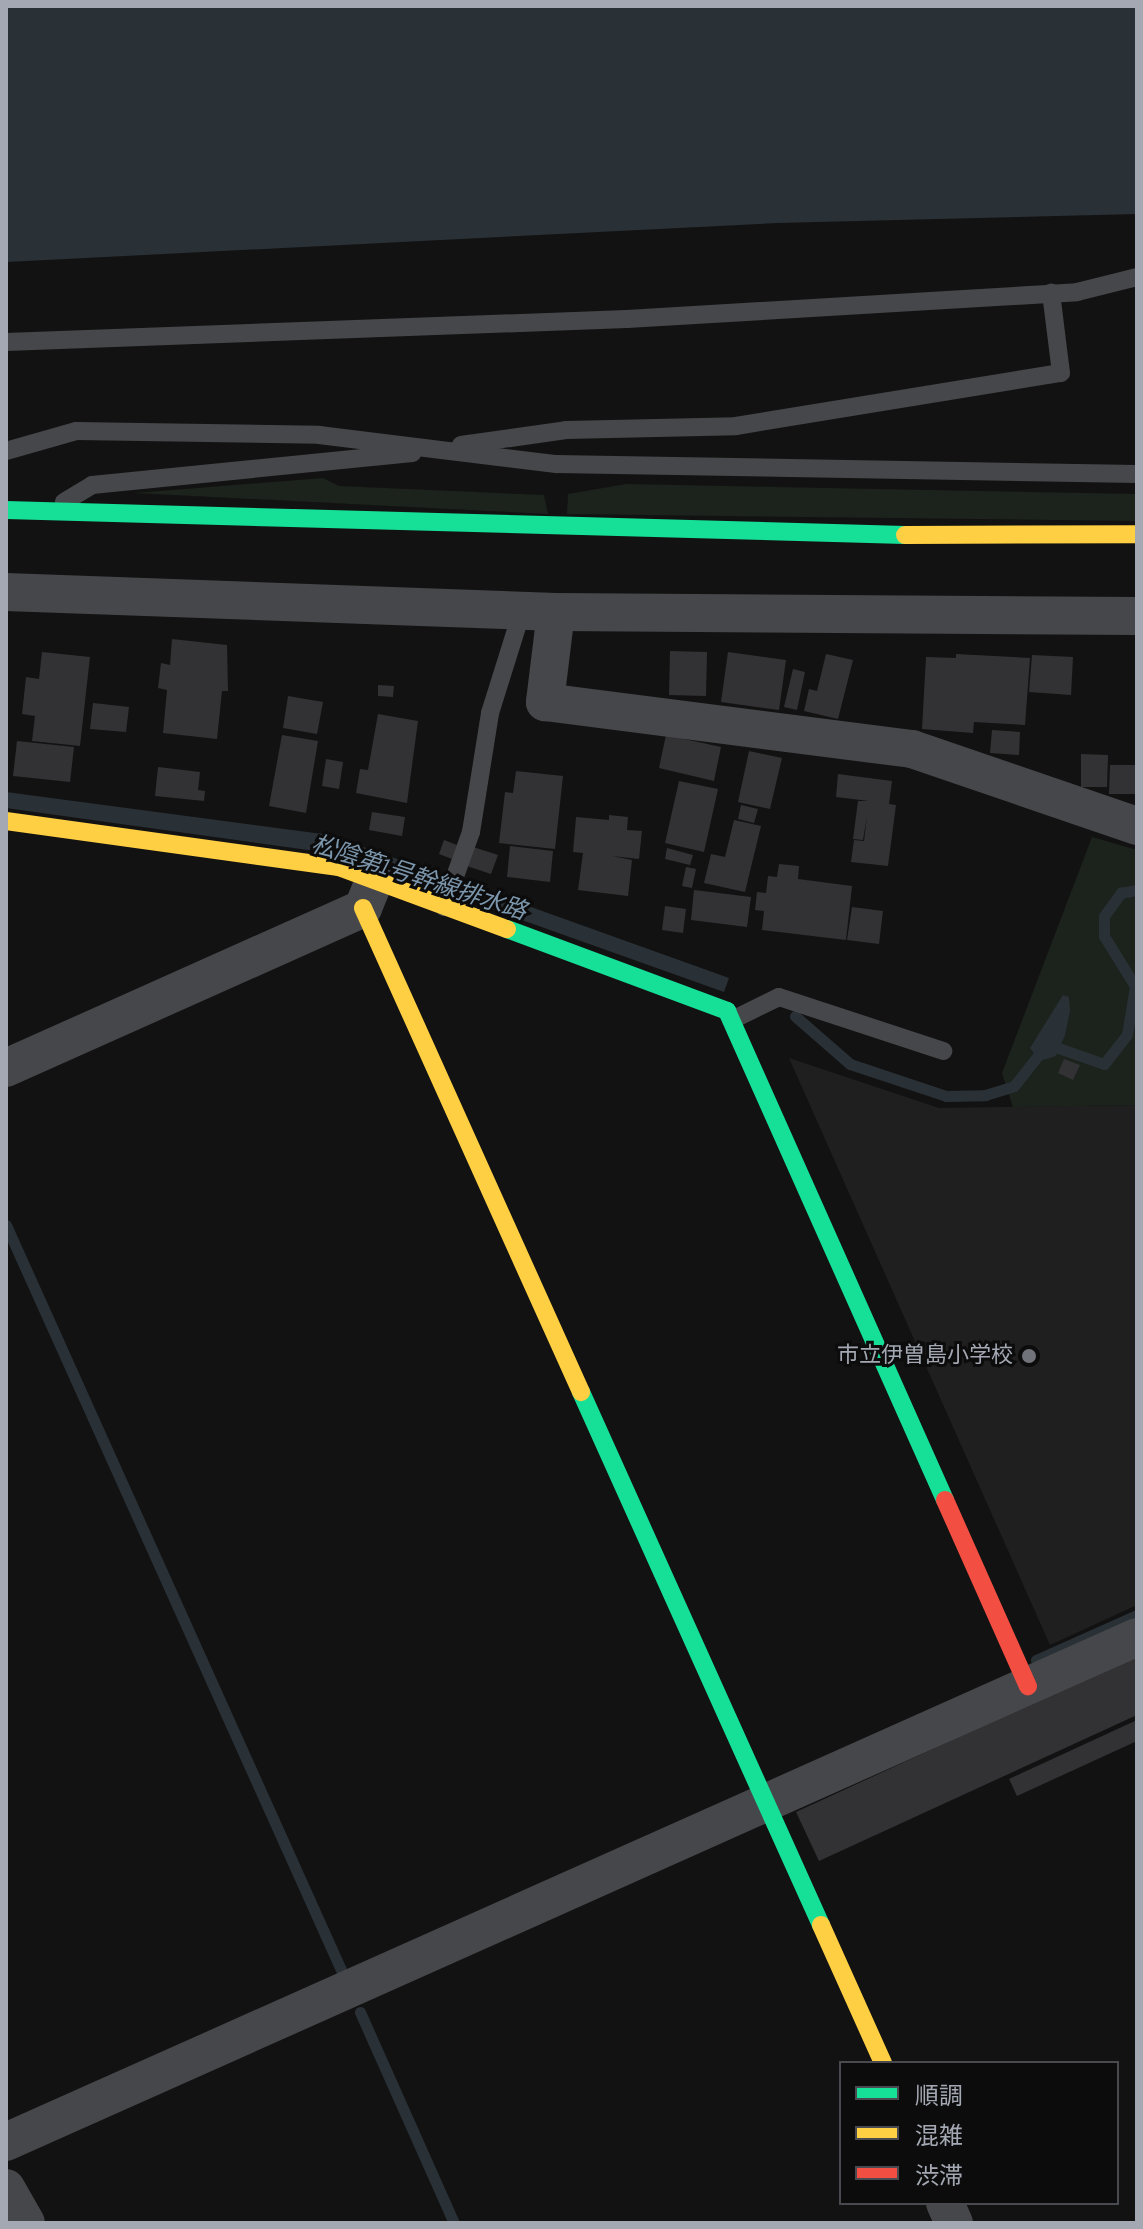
<!DOCTYPE html>
<meta charset="utf-8">
<style>
body{margin:0}
#map{position:relative;width:1143px;height:2229px;overflow:hidden;background:#121212;font-family:"Sofia Sans Condensed","Noto Sans JP",sans-serif}
div>[style]{position:absolute}
.built>*{inset:0;background:#1f1f20}
.green>*{inset:0;background:#1c221c}
.water>*{inset:0;background:#2a3136}
.stream>*{height:11px;margin:-5.5px;padding:0 5.5px;transform-origin:5.5px;border-radius:5.5px;background:#2a3136}
.building>*{inset:0;background:#323235}
.lane>*{height:18px;margin:-9px;padding:0 9px;transform-origin:9px;border-radius:9px;background:#46474a}
.street>*{height:38px;margin:-19px;padding:0 19px;transform-origin:19px;border-radius:19px;background:#46474a}
.fast>*{height:18px;margin:-9px;padding:0 9px;transform-origin:9px;border-radius:9px;background:#16e098}
.slow>*{height:18px;margin:-9px;padding:0 9px;transform-origin:9px;border-radius:9px;background:#ffcf43}
.jam>*{height:18px;margin:-9px;padding:0 9px;transform-origin:9px;border-radius:9px;background:#f24e42}
.dots>*{width:22px;height:22px;translate:-50% -50%;box-sizing:border-box;border:4px solid #0c0c0d;border-radius:50%}
span{translate:-50% -50%;white-space:nowrap;text-align:center;line-height:1.15;-webkit-text-stroke:6px #0c0c0d;paint-order:stroke}
.poi-label{font-size:22px;color:#a3a8b2}
.right{translate:-100% -50%;text-align:right}
.water-label{font-size:24px;color:#7c96ac;font-style:italic}
.frame{position:absolute;inset:0;border:8px solid #a3a8b2;pointer-events:none}
.legend{position:absolute;left:839px;top:2061px;width:280px;height:144px;box-sizing:border-box;background:#0c0c0d;border:2px solid #484a4f;margin:0;padding:10px 14px;list-style:none;font-size:24px;color:#a3a8b2}
.legend li{display:flex;align-items:center;gap:16px;height:40px}
.legend b{width:40px;border:2px solid #484a4f}
</style>
<div id="map">
<div class="built">
<div style="clip-path:polygon(789px 1058px,939px 1108px,1137px 1105px,1137px 1605px,1050px 1645px)"></div>
</div>
<div class="green">
<div style="clip-path:polygon(323px 478px,339px 486px,544px 495px,548px 514px,134px 493px)"></div>
<div style="clip-path:polygon(626px 484px,1137px 494px,1137px 521px,567px 514px,568px 494px)"></div>
<div style="clip-path:polygon(1092px 837px,1137px 850px,1137px 1105px,1013px 1107px,1002px 1073px)"></div>
</div>
<div class="water">
<div style="clip-path:polygon(6px 6px,1137px 6px,1137px 214px,777px 223px,6px 262px)"></div>
<div style="clip-path:polygon(6px 792px,330px 835px,729px 978px,724px 992px,337px 854px,6px 808px)"></div>
<div style="clip-path:polygon(1063px 995px,1069px 997px,1070px 1011px,1065px 1035px,1056px 1056px,1040px 1061px,1030px 1048px)"></div>
</div>
<div class="stream">
<div style="left:795px;top:1016px;width:73px;rotate:41.1deg"></div>
<div style="left:850px;top:1064px;width:101px;rotate:18.4deg"></div>
<div style="left:946px;top:1096px;width:39px;rotate:-1deg"></div>
<div style="left:985px;top:1095px;width:30px;rotate:-17deg"></div>
<div style="left:1014px;top:1086px;width:53px;rotate:-51.8deg"></div>
<div style="left:1047px;top:1044px;width:60px;rotate:19.3deg"></div>
<div style="left:1104px;top:1064px;width:37px;rotate:-52deg"></div>
<div style="left:1127px;top:1035px;width:50px;rotate:-80.7deg"></div>
<div style="left:1135px;top:986px;width:59px;rotate:-121.8deg"></div>
<div style="left:1104px;top:936px;width:20px;rotate:-90deg"></div>
<div style="left:1104px;top:916px;width:29px;rotate:-54deg"></div>
<div style="left:1121px;top:893px;width:16px;rotate:-11deg"></div>
<div style="left:6px;top:1225px;width:819px;rotate:65.78deg"></div>
<div style="left:1036px;top:1660px;width:111px;rotate:-24deg"></div>
<div style="left:360px;top:2012px;width:231px;rotate:66deg"></div>
</div>
<div class="building">
<div style="clip-path:polygon(172px 639px,227px 645px,228px 691px,222px 691px,217px 739px,163px 733px,167px 690px,158px 688px,161px 663px,170px 665px)"></div>
<div style="clip-path:polygon(670px 651px,707px 652px,706px 696px,669px 695px)"></div>
<div style="clip-path:polygon(42px 652px,90px 657px,80px 746px,32px 741px,35px 716px,22px 714px,26px 677px,39px 679px)"></div>
<div style="clip-path:polygon(728px 652px,786px 660px,779px 710px,721px 702px)"></div>
<div style="clip-path:polygon(826px 654px,853px 660px,838px 719px,804px 711px,809px 689px,817px 691px)"></div>
<div style="clip-path:polygon(956px 654px,1030px 658px,1025px 725px,974px 722px,973px 733px,922px 729px,926px 657px,956px 658px)"></div>
<div style="clip-path:polygon(1032px 655px,1073px 657px,1071px 695px,1029px 692px)"></div>
<div style="clip-path:polygon(793px 669px,805px 672px,797px 710px,784px 707px)"></div>
<div style="clip-path:polygon(378px 685px,394px 686px,393px 697px,378px 696px)"></div>
<div style="clip-path:polygon(288px 696px,323px 702px,317px 734px,283px 728px)"></div>
<div style="clip-path:polygon(93px 703px,129px 707px,126px 732px,90px 729px)"></div>
<div style="clip-path:polygon(378px 714px,418px 721px,407px 803px,356px 793px,360px 769px,368px 770px)"></div>
<div style="clip-path:polygon(992px 730px,1020px 732px,1019px 755px,990px 753px)"></div>
<div style="clip-path:polygon(282px 735px,318px 741px,306px 813px,269px 806px)"></div>
<div style="clip-path:polygon(666px 735px,721px 747px,714px 781px,659px 768px)"></div>
<div style="clip-path:polygon(17px 741px,74px 747px,70px 782px,13px 776px)"></div>
<div style="clip-path:polygon(749px 751px,782px 758px,770px 809px,738px 802px)"></div>
<div style="clip-path:polygon(1081px 754px,1108px 755px,1107px 787px,1081px 787px)"></div>
<div style="clip-path:polygon(326px 759px,343px 762px,339px 789px,322px 786px)"></div>
<div style="clip-path:polygon(1110px 765px,1137px 765px,1137px 794px,1109px 794px)"></div>
<div style="clip-path:polygon(158px 767px,200px 772px,198px 790px,205px 791px,204px 801px,155px 796px)"></div>
<div style="clip-path:polygon(516px 771px,563px 776px,555px 849px,499px 843px,505px 792px,513px 793px)"></div>
<div style="clip-path:polygon(838px 774px,892px 781px,889px 804px,896px 805px,888px 866px,851px 862px,854px 840px,864px 841px,867px 816px,863px 840px,853px 839px,858px 801px,869px 801px,836px 797px)"></div>
<div style="clip-path:polygon(679px 781px,718px 789px,704px 852px,665px 843px)"></div>
<div style="clip-path:polygon(741px 805px,758px 809px,754px 823px,738px 819px)"></div>
<div style="clip-path:polygon(372px 812px,405px 817px,402px 836px,369px 830px)"></div>
<div style="clip-path:polygon(609px 815px,628px 817px,627px 830px,642px 831px,639px 859px,612px 856px,632px 860px,628px 896px,578px 890px,583px 853px,573px 852px,576px 817px,609px 820px)"></div>
<div style="clip-path:polygon(734px 820px,761px 826px,745px 892px,704px 883px,711px 854px,725px 857px)"></div>
<div style="clip-path:polygon(444px 840px,457px 845px,452px 859px,439px 854px)"></div>
<div style="clip-path:polygon(510px 846px,553px 851px,550px 882px,507px 877px)"></div>
<div style="clip-path:polygon(473px 847px,498px 855px,491px 874px,467px 866px)"></div>
<div style="clip-path:polygon(667px 848px,693px 855px,690px 865px,665px 859px)"></div>
<div style="clip-path:polygon(779px 864px,799px 866px,798px 879px,852px 886px,846px 940px,762px 930px,764px 911px,755px 910px,757px 892px,766px 893px,768px 876px,777px 877px)"></div>
<div style="clip-path:polygon(686px 867px,696px 869px,692px 888px,682px 886px)"></div>
<div style="clip-path:polygon(694px 890px,751px 897px,747px 927px,691px 920px)"></div>
<div style="clip-path:polygon(665px 906px,686px 909px,683px 933px,662px 930px)"></div>
<div style="clip-path:polygon(852px 907px,883px 911px,879px 944px,847px 940px)"></div>
<div style="clip-path:polygon(1064px 1059px,1080px 1065px,1073px 1080px,1058px 1073px)"></div>
<div style="clip-path:polygon(1137px 1655px,1137px 1715px,819px 1861px,796px 1812px)"></div>
<div style="clip-path:polygon(1137px 1720px,1137px 1741px,1017px 1796px,1009px 1779px)"></div>
</div>
<div class="lane">
<div style="left:6px;top:342px;width:621px;rotate:-2.12deg"></div>
<div style="left:627px;top:319px;width:451px;rotate:-3.4deg"></div>
<div style="left:1077px;top:292px;width:62px;rotate:-14deg"></div>
<div style="left:461px;top:445px;width:106px;rotate:-8.1deg"></div>
<div style="left:566px;top:430px;width:170px;rotate:-1.3deg"></div>
<div style="left:736px;top:426px;width:329px;rotate:-9.3deg"></div>
<div style="left:1061px;top:373px;width:81px;rotate:-97.1deg"></div>
<div style="left:6px;top:451px;width:73px;rotate:-15.9deg"></div>
<div style="left:76px;top:431px;width:243px;rotate:0.9deg"></div>
<div style="left:319px;top:435px;width:239px;rotate:7deg"></div>
<div style="left:556px;top:464px;width:581px;rotate:0.99deg"></div>
<div style="left:64px;top:502px;width:33px;rotate:-31deg"></div>
<div style="left:92px;top:485px;width:322px;rotate:-5.7deg"></div>
<div style="left:444px;top:907px;width:80px;rotate:-70.2deg"></div>
<div style="left:471px;top:832px;width:121px;rotate:-80.9deg"></div>
<div style="left:490px;top:713px;width:107px;rotate:-72.6deg"></div>
<div style="left:732px;top:1020px;width:52px;rotate:-26.1deg"></div>
<div style="left:779px;top:997px;width:173px;rotate:18.2deg"></div>
</div>
<div class="street">
<div style="left:6px;top:592px;width:550px;rotate:2.08deg"></div>
<div style="left:556px;top:612px;width:581px;rotate:0.39deg"></div>
<div style="left:556px;top:612px;width:91px;rotate:97deg"></div>
<div style="left:545px;top:702px;width:370px;rotate:7.3deg"></div>
<div style="left:912px;top:749px;width:238px;rotate:18.9deg"></div>
<div style="left:6px;top:1068px;width:391px;rotate:-24.1deg"></div>
<div style="left:363px;top:908px;width:29px;rotate:-68deg"></div>
<div style="left:6px;top:2142px;width:1239px;rotate:-24.06deg"></div>
<div style="left:6px;top:2188px;width:40px;rotate:60.3deg"></div>
<div style="left:945px;top:2203px;width:22px;rotate:66deg"></div>
</div>
<div class="fast">
<div style="left:6px;top:510px;width:899px;rotate:1.59deg"></div>
<div style="left:507px;top:929px;width:235px;rotate:20.4deg"></div>
<div style="left:727px;top:1011px;width:535px;rotate:65.97deg"></div>
<div style="left:581px;top:1392px;width:585px;rotate:65.76deg"></div>
</div>
<div class="slow">
<div style="left:905px;top:535px;width:232px;rotate:-0.2deg"></div>
<div style="left:6px;top:821px;width:336px;rotate:7.9deg"></div>
<div style="left:339px;top:867px;width:179px;rotate:20.3deg"></div>
<div style="left:363px;top:908px;width:531px;rotate:65.75deg"></div>
<div style="left:821px;top:1925px;width:151px;rotate:65.8deg"></div>
</div>
<div class="jam">
<div style="left:945px;top:1500px;width:204px;rotate:66deg"></div>
</div>
<div class="dots">
<div style="left:1029px;top:1356px;background:#70747a"></div>
</div>
<div class="poi-label">
<span class="right" style="left:1013px;top:1356px">市立伊曽島小学校</span>
</div>
<div class="water-label">
<span style="left:419px;top:878px;rotate:18deg">松陰第1号幹線排水路</span>
</div>
<div class="frame"></div>
<ul class="legend">
<li><b style="height:10px;background:#16e098"></b>順調</li>
<li><b style="height:10px;background:#ffcf43"></b>混雑</li>
<li><b style="height:10px;background:#f24e42"></b>渋滞</li>
</ul>
</div>
